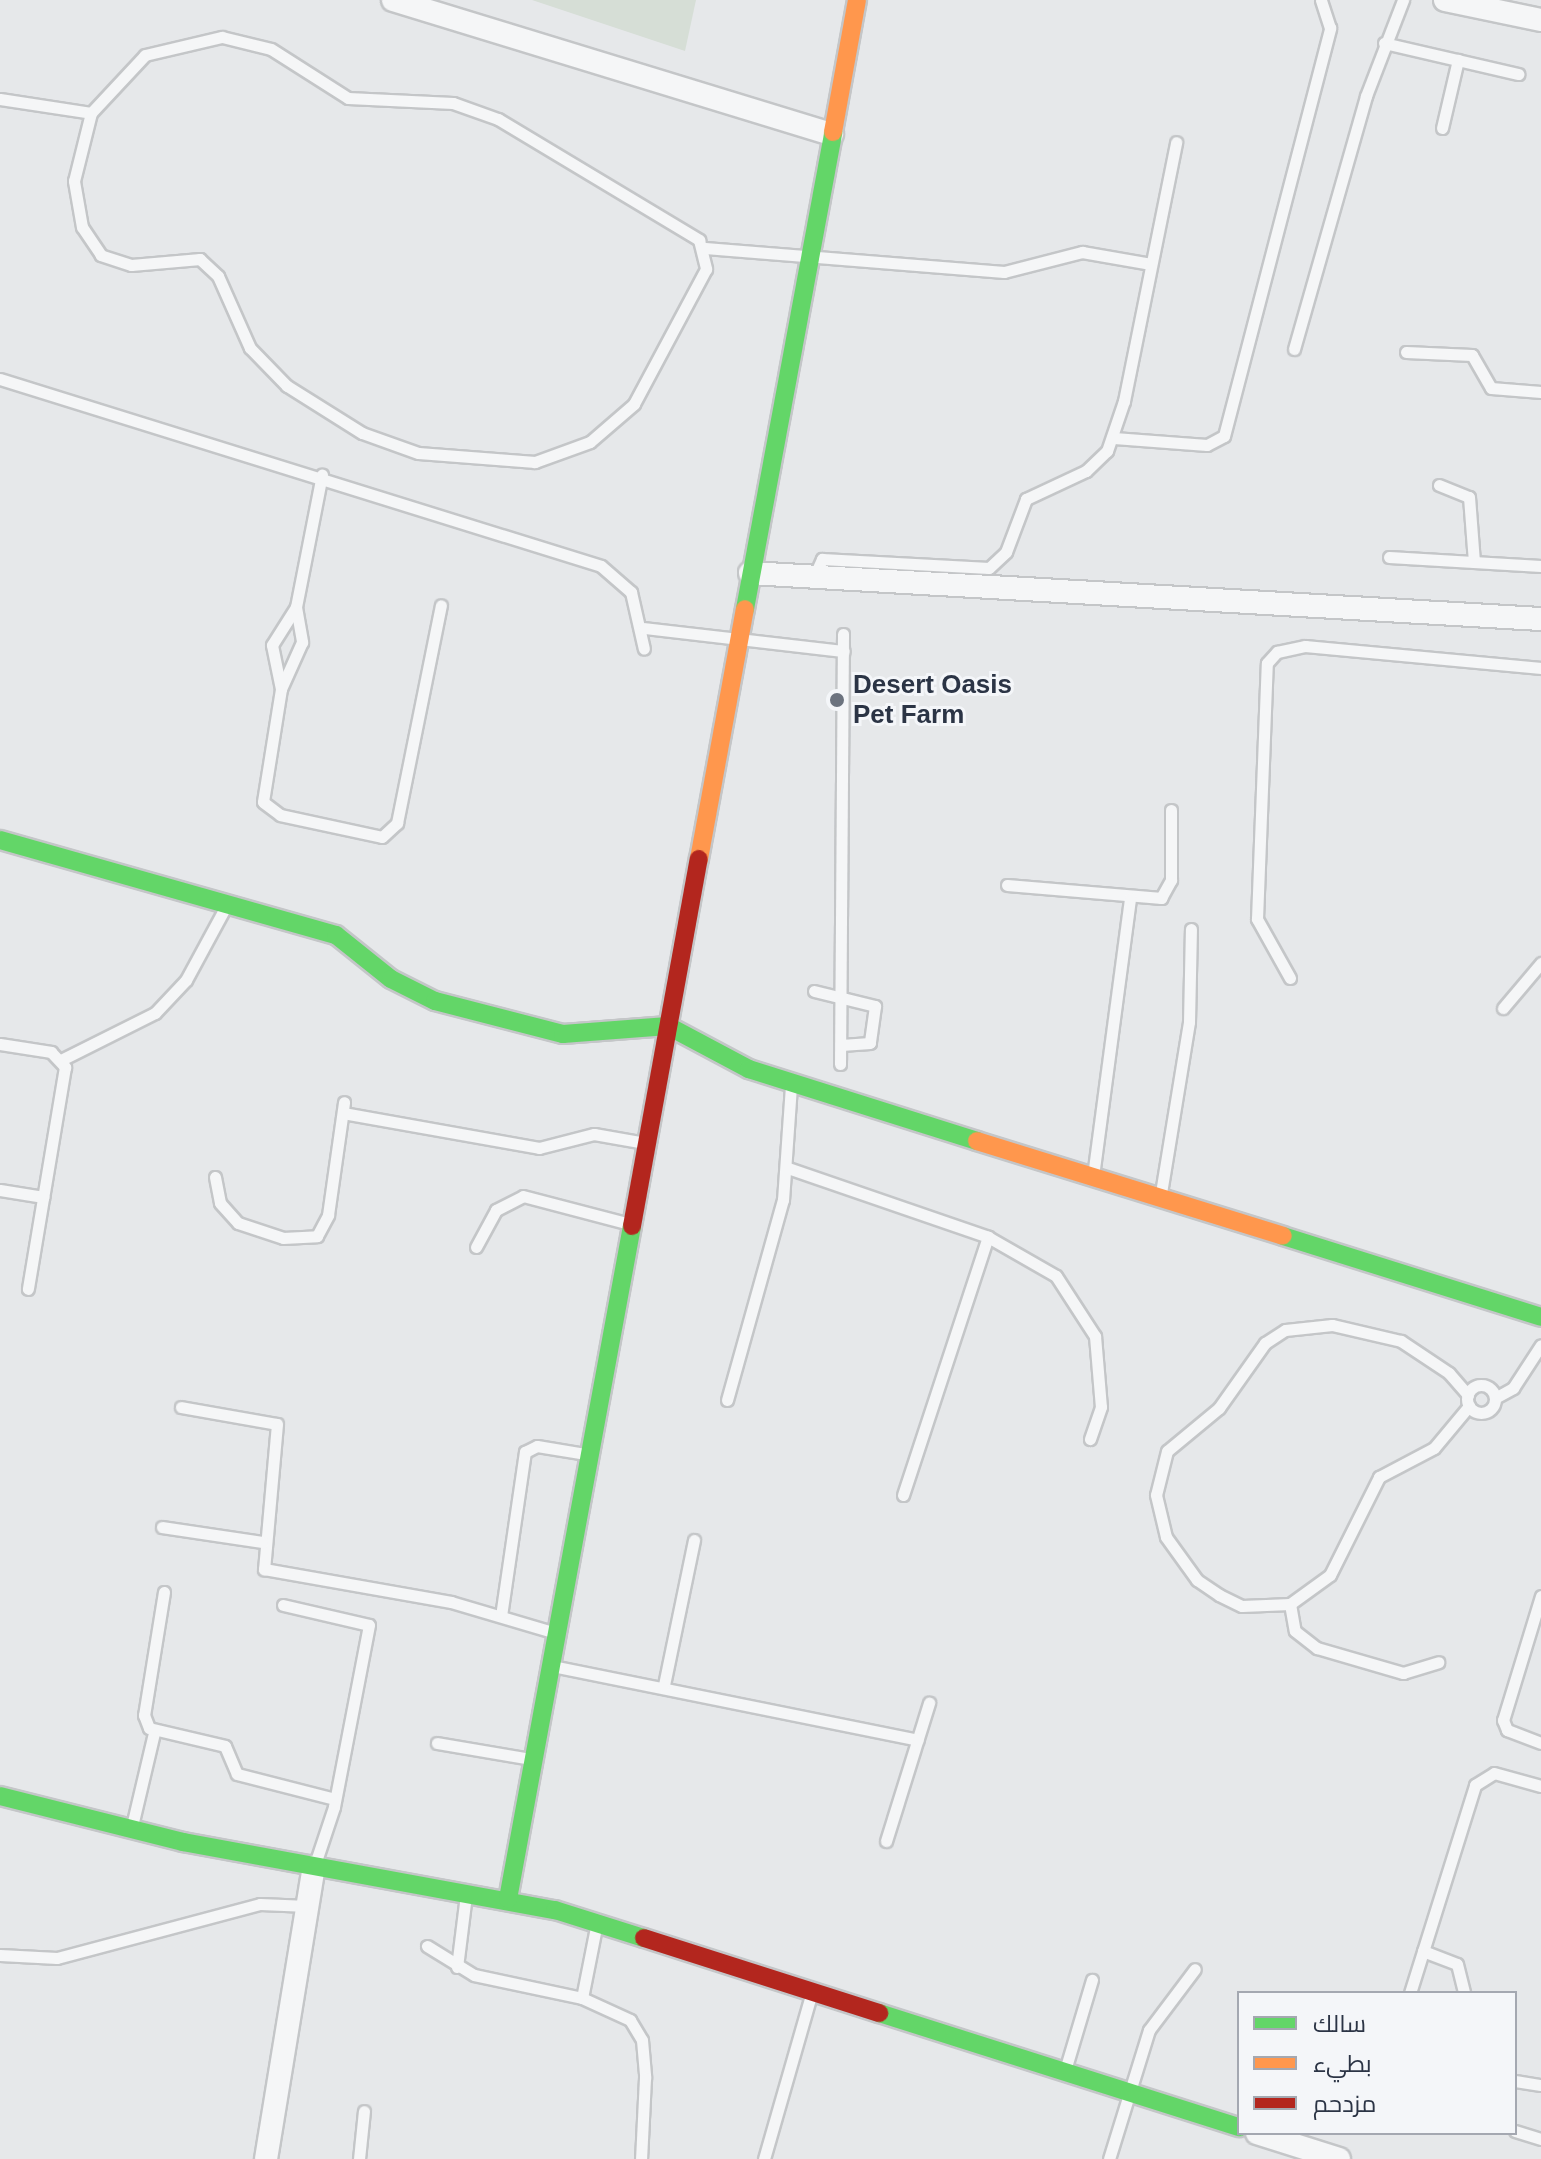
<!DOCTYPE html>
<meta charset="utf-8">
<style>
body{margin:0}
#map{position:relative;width:1541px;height:2159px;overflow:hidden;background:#e6e8ea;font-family:Helvetica,Cairo,sans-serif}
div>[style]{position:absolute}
.green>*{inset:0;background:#d6ded6}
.roads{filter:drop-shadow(2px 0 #c4c6c8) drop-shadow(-2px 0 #c4c6c8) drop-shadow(0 2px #c4c6c8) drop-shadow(0 -2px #c4c6c8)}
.lane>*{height:11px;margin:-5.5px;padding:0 5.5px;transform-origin:5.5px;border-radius:5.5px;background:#f5f6f7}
.lane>.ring{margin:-5.5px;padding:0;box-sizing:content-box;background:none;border:11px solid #f5f6f7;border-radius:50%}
.street>*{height:22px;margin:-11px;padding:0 11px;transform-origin:11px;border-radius:11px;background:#f5f6f7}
.fast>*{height:18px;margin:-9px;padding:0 9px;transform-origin:9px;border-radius:9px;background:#63d668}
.slow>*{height:18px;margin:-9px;padding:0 9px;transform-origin:9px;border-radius:9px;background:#ff974d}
.jam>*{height:18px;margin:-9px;padding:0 9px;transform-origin:9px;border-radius:9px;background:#b3261e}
.dots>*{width:22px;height:22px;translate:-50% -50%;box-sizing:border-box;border:4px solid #f4f6f9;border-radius:50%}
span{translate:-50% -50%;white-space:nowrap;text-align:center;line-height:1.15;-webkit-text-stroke:6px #f4f6f9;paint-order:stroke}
.poi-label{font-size:26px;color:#2b3445;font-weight:700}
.left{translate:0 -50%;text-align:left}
.legend{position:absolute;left:1237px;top:1991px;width:280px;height:144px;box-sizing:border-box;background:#f4f6f9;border:2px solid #a4a8b1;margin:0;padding:10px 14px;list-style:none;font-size:24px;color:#2b3445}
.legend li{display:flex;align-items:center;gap:16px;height:40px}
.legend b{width:40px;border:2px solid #a4a8b1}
</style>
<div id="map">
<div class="green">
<div style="clip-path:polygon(532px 0,696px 0,685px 51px)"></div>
</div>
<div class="roads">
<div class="lane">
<div style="left:222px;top:37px;width:50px;rotate:13.8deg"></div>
<div style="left:271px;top:49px;width:91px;rotate:32.5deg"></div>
<div style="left:348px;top:98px;width:105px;rotate:2.7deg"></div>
<div style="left:453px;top:103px;width:48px;rotate:19.6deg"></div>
<div style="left:498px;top:119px;width:235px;rotate:31deg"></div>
<div style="left:699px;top:240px;width:30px;rotate:76deg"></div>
<div style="left:706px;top:269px;width:153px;rotate:118.1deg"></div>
<div style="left:634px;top:404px;width:58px;rotate:139.2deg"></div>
<div style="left:590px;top:442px;width:59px;rotate:160deg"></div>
<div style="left:535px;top:462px;width:117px;rotate:-175.6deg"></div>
<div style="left:418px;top:453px;width:59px;rotate:-160.3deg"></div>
<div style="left:362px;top:433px;width:89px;rotate:-147.9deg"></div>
<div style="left:287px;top:386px;width:53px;rotate:-134.2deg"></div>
<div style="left:250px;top:348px;width:79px;rotate:-114deg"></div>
<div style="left:218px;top:276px;width:25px;rotate:-137deg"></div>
<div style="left:200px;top:259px;width:69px;rotate:175deg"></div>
<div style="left:131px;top:265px;width:32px;rotate:-162deg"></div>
<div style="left:101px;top:255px;width:34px;rotate:-124deg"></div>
<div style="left:82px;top:227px;width:47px;rotate:-99.9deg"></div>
<div style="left:74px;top:181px;width:70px;rotate:-76deg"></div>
<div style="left:91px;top:113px;width:79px;rotate:-47deg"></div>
<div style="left:145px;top:55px;width:79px;rotate:-13.2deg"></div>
<div style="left:1384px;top:43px;width:138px;rotate:13deg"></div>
<div style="left:0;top:99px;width:92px;rotate:8.7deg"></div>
<div style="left:1442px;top:128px;width:70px;rotate:-76.8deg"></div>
<div style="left:705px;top:248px;width:300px;rotate:4.6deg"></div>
<div style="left:1004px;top:272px;width:81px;rotate:-14.4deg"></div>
<div style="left:1082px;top:252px;width:70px;rotate:9.9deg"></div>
<div style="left:1294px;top:349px;width:263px;rotate:-74.1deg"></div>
<div style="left:1366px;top:96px;width:103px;rotate:-68.9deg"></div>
<div style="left:1406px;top:352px;width:66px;rotate:2.6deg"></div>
<div style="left:1472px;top:355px;width:38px;rotate:60deg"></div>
<div style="left:1491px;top:388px;width:50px;rotate:4.6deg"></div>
<div style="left:0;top:379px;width:629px;rotate:17.28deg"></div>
<div style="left:601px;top:566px;width:40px;rotate:41deg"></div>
<div style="left:631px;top:592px;width:58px;rotate:77.2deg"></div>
<div style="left:1114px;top:438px;width:93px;rotate:4.3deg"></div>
<div style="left:1207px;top:445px;width:19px;rotate:-28deg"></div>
<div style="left:1224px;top:436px;width:422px;rotate:-75.4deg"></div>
<div style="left:1330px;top:28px;width:29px;rotate:-108deg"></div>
<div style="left:1439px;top:485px;width:32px;rotate:22deg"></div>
<div style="left:1469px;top:497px;width:65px;rotate:85.6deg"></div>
<div style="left:1389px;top:557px;width:152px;rotate:3.4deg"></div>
<div style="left:814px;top:577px;width:20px;rotate:-66deg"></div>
<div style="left:822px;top:559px;width:167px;rotate:3.1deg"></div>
<div style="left:989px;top:568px;width:23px;rotate:-43deg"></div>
<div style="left:1006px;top:552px;width:57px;rotate:-69.3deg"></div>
<div style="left:1026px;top:499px;width:66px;rotate:-25deg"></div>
<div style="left:1086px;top:471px;width:29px;rotate:-44deg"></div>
<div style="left:1107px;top:451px;width:53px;rotate:-71.2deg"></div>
<div style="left:1124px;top:401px;width:264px;rotate:-78.6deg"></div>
<div style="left:296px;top:607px;width:135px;rotate:-78.9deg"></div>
<div style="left:644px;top:628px;width:201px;rotate:6.6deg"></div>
<div style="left:281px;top:689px;width:45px;rotate:-101.6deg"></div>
<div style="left:272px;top:645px;width:45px;rotate:-57.7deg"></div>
<div style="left:296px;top:607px;width:36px;rotate:80deg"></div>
<div style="left:302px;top:642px;width:51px;rotate:114.1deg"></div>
<div style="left:281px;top:689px;width:114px;rotate:99.1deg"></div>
<div style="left:263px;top:802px;width:21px;rotate:37deg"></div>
<div style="left:280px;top:815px;width:104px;rotate:12.2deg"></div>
<div style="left:382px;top:837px;width:21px;rotate:-43deg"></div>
<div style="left:397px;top:823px;width:222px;rotate:-78.6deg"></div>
<div style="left:1007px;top:885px;width:155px;rotate:4.8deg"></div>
<div style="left:1161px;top:898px;width:21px;rotate:-61deg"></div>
<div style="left:1171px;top:880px;width:70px;rotate:-90deg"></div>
<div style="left:1290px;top:978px;width:68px;rotate:-119.2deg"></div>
<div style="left:1257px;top:919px;width:256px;rotate:-87.8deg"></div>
<div style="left:1267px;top:663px;width:15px;rotate:-48deg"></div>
<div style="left:1277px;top:652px;width:29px;rotate:-12deg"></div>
<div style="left:1305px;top:646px;width:237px;rotate:5.3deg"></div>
<div style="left:814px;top:991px;width:63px;rotate:13.8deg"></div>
<div style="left:875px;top:1006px;width:37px;rotate:98deg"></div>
<div style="left:870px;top:1043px;width:29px;rotate:176deg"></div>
<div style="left:1503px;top:1008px;width:59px;rotate:-49.8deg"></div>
<div style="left:0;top:1044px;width:52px;rotate:8.9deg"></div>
<div style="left:51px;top:1052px;width:21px;rotate:47deg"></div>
<div style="left:65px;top:1067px;width:225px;rotate:99.5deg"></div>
<div style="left:63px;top:1059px;width:103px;rotate:-26.6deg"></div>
<div style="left:155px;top:1013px;width:45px;rotate:-46.8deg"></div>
<div style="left:186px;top:980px;width:82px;rotate:-61.6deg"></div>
<div style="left:840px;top:1064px;width:430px;rotate:-89.6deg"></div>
<div style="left:343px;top:1113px;width:199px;rotate:10.1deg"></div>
<div style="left:539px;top:1148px;width:57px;rotate:-14.3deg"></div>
<div style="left:594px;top:1134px;width:52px;rotate:10deg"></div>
<div style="left:788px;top:1168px;width:212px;rotate:19deg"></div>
<div style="left:988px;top:1237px;width:78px;rotate:29.8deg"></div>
<div style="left:1056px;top:1276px;width:72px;rotate:57deg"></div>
<div style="left:1095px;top:1336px;width:71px;rotate:85.2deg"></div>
<div style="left:1101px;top:1407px;width:34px;rotate:109deg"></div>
<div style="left:1093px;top:1176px;width:280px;rotate:-82.4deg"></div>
<div style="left:215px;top:1177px;width:26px;rotate:79deg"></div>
<div style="left:220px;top:1203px;width:27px;rotate:48deg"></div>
<div style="left:238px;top:1223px;width:47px;rotate:18.4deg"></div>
<div style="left:283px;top:1238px;width:34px;rotate:-3deg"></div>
<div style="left:317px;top:1236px;width:24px;rotate:-62deg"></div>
<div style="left:328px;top:1215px;width:114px;rotate:-81.9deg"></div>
<div style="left:0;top:1190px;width:44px;rotate:9.2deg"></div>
<div style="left:1161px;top:1193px;width:173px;rotate:-80.7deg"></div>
<div style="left:1189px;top:1022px;width:93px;rotate:-88.8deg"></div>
<div style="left:476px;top:1247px;width:42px;rotate:-61.6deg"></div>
<div style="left:496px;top:1210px;width:30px;rotate:-27deg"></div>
<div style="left:523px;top:1196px;width:111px;rotate:14.7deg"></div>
<div class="ring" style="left:1467px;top:1385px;width:17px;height:17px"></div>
<div style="left:1468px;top:1395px;width:29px;rotate:-131deg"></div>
<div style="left:1449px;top:1373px;width:58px;rotate:-146.3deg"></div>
<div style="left:1401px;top:1341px;width:71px;rotate:-166.9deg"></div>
<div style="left:1332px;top:1325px;width:47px;rotate:173.9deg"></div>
<div style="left:1285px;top:1330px;width:24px;rotate:147deg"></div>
<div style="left:1265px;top:1343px;width:80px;rotate:125.3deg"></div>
<div style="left:1219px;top:1408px;width:67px;rotate:140.4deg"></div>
<div style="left:1167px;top:1451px;width:45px;rotate:104deg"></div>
<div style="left:1156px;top:1495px;width:43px;rotate:76.6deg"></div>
<div style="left:1166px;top:1537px;width:53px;rotate:54.2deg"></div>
<div style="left:1197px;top:1580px;width:27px;rotate:34deg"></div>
<div style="left:1219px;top:1595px;width:25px;rotate:26deg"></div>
<div style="left:1242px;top:1606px;width:48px;rotate:-2.4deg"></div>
<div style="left:1290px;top:1604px;width:49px;rotate:-35.9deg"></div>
<div style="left:1330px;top:1575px;width:110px;rotate:-63.4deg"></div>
<div style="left:1379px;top:1477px;width:62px;rotate:-27.8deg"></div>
<div style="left:1434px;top:1448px;width:55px;rotate:-50.2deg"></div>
<div style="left:1495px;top:1398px;width:21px;rotate:-29deg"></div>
<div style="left:1513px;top:1388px;width:51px;rotate:-56.9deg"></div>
<div style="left:727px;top:1400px;width:208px;rotate:-74.4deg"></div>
<div style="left:783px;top:1200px;width:114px;rotate:-86deg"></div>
<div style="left:181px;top:1407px;width:97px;rotate:10deg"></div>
<div style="left:277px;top:1424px;width:146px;rotate:95.1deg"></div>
<div style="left:264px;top:1569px;width:190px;rotate:10deg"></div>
<div style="left:451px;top:1602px;width:105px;rotate:16.5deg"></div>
<div style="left:903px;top:1495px;width:272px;rotate:-71.8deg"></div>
<div style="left:162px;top:1527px;width:101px;rotate:8.5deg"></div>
<div style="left:164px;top:1592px;width:125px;rotate:99.2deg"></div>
<div style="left:144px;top:1715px;width:14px;rotate:69deg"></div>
<div style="left:149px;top:1728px;width:78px;rotate:13.3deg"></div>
<div style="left:225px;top:1746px;width:30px;rotate:67deg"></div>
<div style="left:237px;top:1774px;width:101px;rotate:14.3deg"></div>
<div style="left:1541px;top:1596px;width:130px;rotate:107deg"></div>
<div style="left:1503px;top:1720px;width:11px;rotate:68deg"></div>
<div style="left:1507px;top:1730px;width:36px;rotate:21deg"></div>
<div style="left:1290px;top:1604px;width:27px;rotate:80deg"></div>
<div style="left:1295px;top:1631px;width:28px;rotate:38deg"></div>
<div style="left:1317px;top:1648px;width:90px;rotate:16.2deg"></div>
<div style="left:1403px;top:1673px;width:37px;rotate:-17deg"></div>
<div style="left:283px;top:1605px;width:88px;rotate:13.1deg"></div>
<div style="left:369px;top:1625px;width:185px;rotate:100.9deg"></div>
<div style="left:334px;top:1807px;width:60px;rotate:108.4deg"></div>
<div style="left:501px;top:1616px;width:166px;rotate:-81.7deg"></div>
<div style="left:525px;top:1452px;width:13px;rotate:-27deg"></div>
<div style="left:537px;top:1446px;width:50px;rotate:9.3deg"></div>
<div style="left:552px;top:1666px;width:373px;rotate:11.4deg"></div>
<div style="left:664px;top:1685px;width:148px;rotate:-78.3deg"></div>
<div style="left:437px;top:1743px;width:95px;rotate:9.7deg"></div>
<div style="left:132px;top:1826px;width:96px;rotate:-76.7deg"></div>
<div style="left:886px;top:1841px;width:145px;rotate:-72.7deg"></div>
<div style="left:427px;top:1946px;width:55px;rotate:31.7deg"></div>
<div style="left:474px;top:1975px;width:110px;rotate:12deg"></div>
<div style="left:582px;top:1998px;width:53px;rotate:24.6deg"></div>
<div style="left:630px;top:2020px;width:23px;rotate:59deg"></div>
<div style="left:642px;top:2040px;width:38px;rotate:85deg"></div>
<div style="left:645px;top:2078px;width:81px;rotate:92.8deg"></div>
<div style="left:1423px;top:1951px;width:36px;rotate:21deg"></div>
<div style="left:1457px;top:1964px;width:30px;rotate:76deg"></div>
<div style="left:0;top:1955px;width:57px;rotate:3deg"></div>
<div style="left:57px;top:1958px;width:210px;rotate:-14.9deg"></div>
<div style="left:260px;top:1904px;width:48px;rotate:2.4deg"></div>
<div style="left:457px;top:1967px;width:73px;rotate:-82.9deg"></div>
<div style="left:1410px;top:1993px;width:218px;rotate:-72.6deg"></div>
<div style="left:1475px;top:1785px;width:22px;rotate:-32deg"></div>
<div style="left:1494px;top:1773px;width:49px;rotate:15.5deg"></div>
<div style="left:582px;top:1998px;width:72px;rotate:-78.8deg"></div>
<div style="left:1066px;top:2067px;width:91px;rotate:-73.4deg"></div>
<div style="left:1515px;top:2081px;width:26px;rotate:9deg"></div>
<div style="left:1515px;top:2131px;width:27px;rotate:17deg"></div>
<div style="left:359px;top:2159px;width:48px;rotate:-84.1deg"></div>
<div style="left:764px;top:2159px;width:174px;rotate:-74deg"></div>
<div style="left:1109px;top:2159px;width:135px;rotate:-72.8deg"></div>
<div style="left:1149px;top:2030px;width:76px;rotate:-53deg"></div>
</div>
<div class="street">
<div style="left:393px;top:0;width:459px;rotate:17deg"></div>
<div style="left:1445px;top:0;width:98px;rotate:11.8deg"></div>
<div style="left:750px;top:573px;width:792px;rotate:3.33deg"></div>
<div style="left:1257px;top:2133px;width:86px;rotate:17.6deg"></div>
<div style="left:266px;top:2159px;width:296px;rotate:-80.7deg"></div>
</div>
<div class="fast">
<div style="left:745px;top:609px;width:485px;rotate:-79.5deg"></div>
<div style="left:0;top:840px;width:349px;rotate:15.8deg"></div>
<div style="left:336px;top:935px;width:70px;rotate:38.7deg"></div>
<div style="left:391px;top:979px;width:49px;rotate:26.6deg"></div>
<div style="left:435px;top:1001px;width:132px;rotate:14.5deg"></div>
<div style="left:563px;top:1034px;width:105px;rotate:-4.4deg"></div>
<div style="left:668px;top:1026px;width:92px;rotate:28deg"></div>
<div style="left:749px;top:1069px;width:239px;rotate:17.5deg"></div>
<div style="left:1283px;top:1236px;width:270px;rotate:17.4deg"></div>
<div style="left:0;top:1796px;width:189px;rotate:14.1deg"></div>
<div style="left:183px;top:1842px;width:378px;rotate:10.4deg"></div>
<div style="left:555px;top:1910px;width:93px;rotate:17.5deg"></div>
<div style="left:508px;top:1899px;width:684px;rotate:-79.56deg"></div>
<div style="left:879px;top:2013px;width:378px;rotate:17.6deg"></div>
</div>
<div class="slow">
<div style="left:833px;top:132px;width:134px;rotate:-79.7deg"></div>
<div style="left:699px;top:859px;width:254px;rotate:-79.6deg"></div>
<div style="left:977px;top:1141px;width:320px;rotate:17.2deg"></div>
</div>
<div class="jam">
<div style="left:632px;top:1226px;width:373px;rotate:-79.7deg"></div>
<div style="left:644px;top:1938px;width:247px;rotate:17.7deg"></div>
</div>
</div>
<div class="dots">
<div style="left:837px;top:700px;background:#6c737f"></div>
</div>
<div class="poi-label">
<span class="left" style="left:853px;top:700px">Desert Oasis<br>Pet Farm</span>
</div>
<ul class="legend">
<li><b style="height:10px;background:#63d668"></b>سالك</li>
<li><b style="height:10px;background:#ff974d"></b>بطيء</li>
<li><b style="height:10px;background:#b3261e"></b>مزدحم</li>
</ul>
</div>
